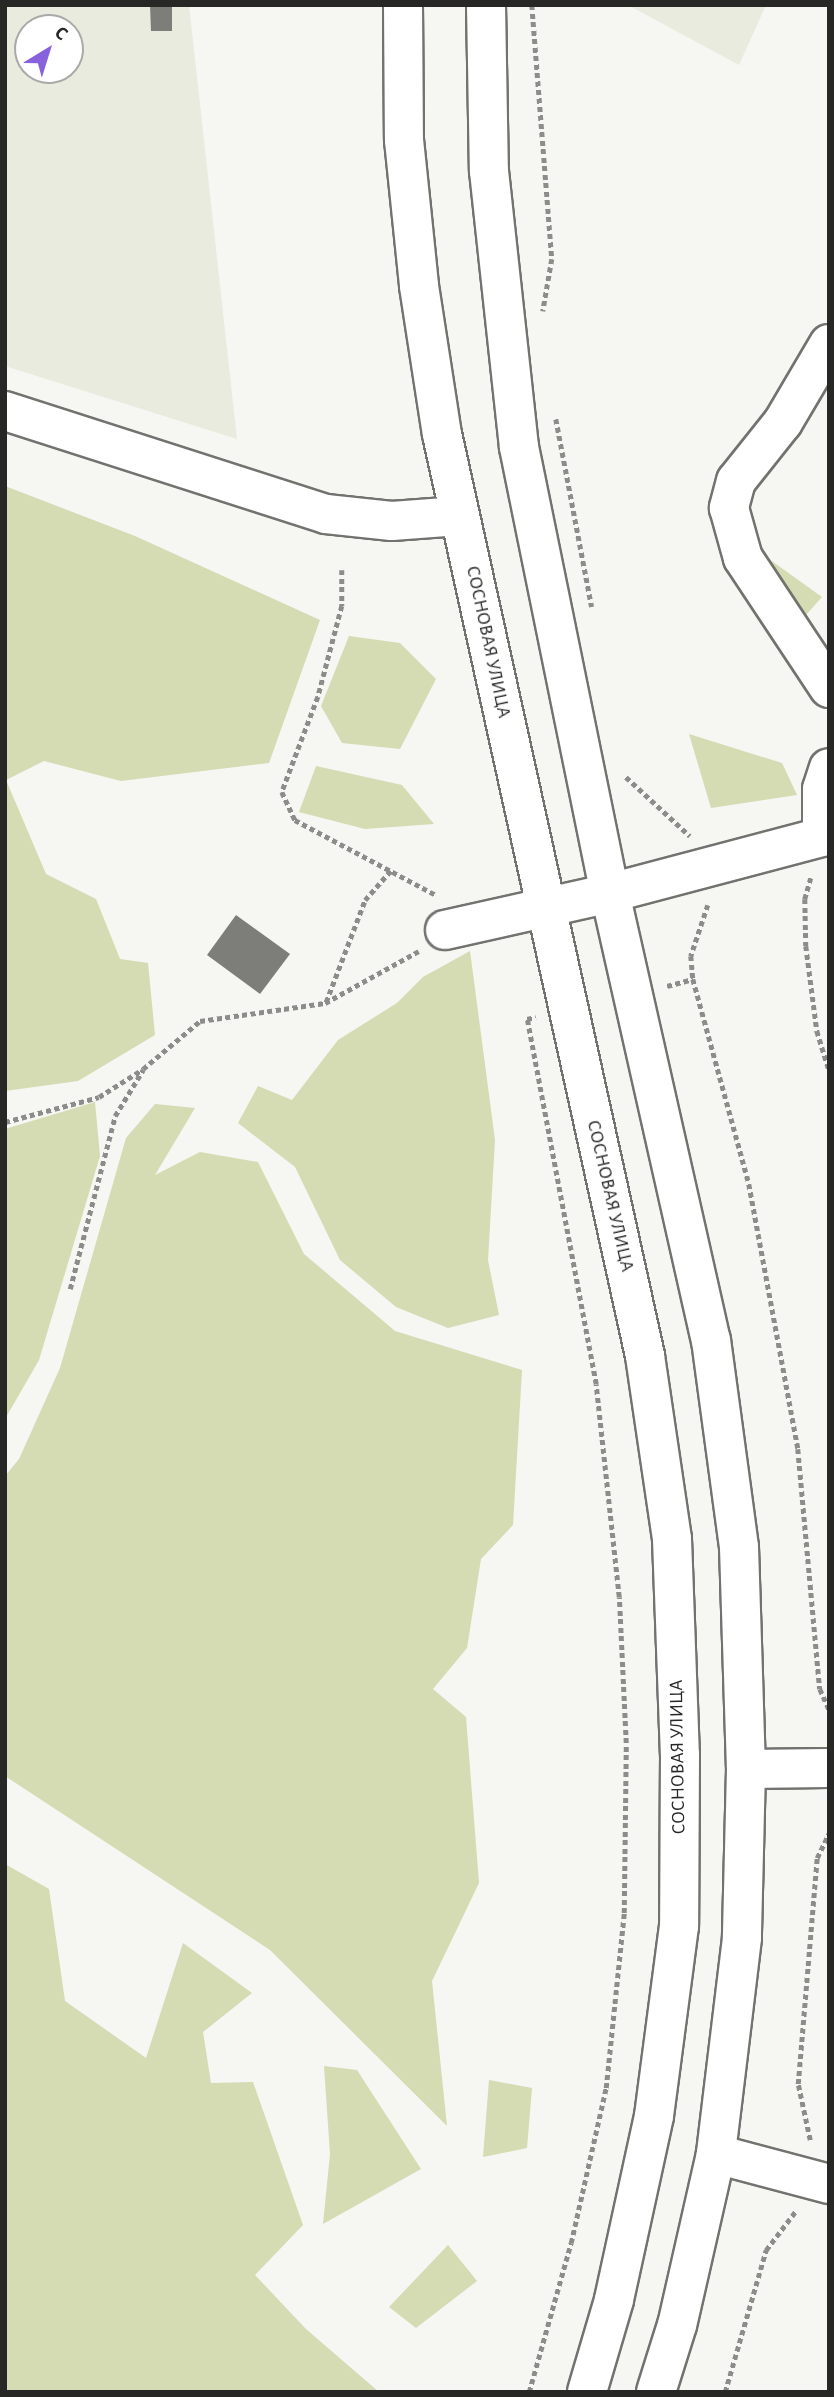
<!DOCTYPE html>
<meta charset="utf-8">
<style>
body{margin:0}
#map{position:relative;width:834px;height:2397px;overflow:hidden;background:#f6f6f2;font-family:"Alegreya Sans",sans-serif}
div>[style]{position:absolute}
.built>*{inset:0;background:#e9ebdf}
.green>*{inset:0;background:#d5dbb2}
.building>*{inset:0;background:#7d7e7a}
.path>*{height:4.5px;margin-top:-2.25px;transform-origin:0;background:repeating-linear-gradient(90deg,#8c8d8a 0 5px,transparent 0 8.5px)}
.roads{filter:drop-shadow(2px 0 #72736f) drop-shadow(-2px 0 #72736f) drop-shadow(0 2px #72736f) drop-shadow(0 -2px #72736f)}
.minor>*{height:38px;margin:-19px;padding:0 19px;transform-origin:19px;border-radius:19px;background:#fff}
.major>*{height:38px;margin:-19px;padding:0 19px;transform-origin:19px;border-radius:19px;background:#fff}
span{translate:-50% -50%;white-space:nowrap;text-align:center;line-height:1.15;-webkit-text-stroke:5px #fff;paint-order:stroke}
.street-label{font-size:19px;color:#272826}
.frame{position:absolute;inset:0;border:7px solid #272826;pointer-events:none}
.north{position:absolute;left:14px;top:14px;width:70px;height:70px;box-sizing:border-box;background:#fff;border:2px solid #a9a9a8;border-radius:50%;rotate:38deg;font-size:19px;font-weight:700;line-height:28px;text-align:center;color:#272826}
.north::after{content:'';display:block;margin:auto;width:24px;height:32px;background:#8762dc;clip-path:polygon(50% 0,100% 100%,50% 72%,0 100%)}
</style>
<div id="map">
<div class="built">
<div style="clip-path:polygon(evenodd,5px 5px,189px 5px,237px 439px,5px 366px,5px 5px,28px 28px,70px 28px,70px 70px,28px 70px,28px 28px)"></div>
<div style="clip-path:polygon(628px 5px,766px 5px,739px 65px)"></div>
</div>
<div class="green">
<div style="clip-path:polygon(5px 486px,135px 536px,320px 620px,269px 763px,121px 781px,44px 761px,6px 780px,46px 874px,96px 899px,120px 959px,148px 963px,155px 1035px,78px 1081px,5px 1091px)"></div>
<div style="clip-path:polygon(755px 549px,822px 597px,797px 625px,755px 616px)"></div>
<div style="clip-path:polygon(349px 636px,400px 643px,436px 679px,400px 749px,342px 743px,321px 706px)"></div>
<div style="clip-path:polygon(689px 734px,782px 763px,797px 795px,711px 808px)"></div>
<div style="clip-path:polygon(316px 766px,402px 785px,434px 824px,365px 829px,299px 812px)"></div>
<div style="clip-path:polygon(470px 951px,495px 1140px,488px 1260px,499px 1315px,448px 1328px,396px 1307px,340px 1260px,295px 1167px,238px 1123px,258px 1086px,292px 1100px,338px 1040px,397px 1003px,423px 977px)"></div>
<div style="clip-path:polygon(95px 1102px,100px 1156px,39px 1360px,5px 1419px,5px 1129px)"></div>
<div style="clip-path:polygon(155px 1104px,195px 1108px,155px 1175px,200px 1152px,258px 1162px,304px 1254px,395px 1331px,522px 1370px,513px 1525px,481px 1559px,467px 1648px,433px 1689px,466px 1717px,479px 1883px,432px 1981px,447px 2126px,270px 1950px,5px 1776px,5px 1476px,19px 1459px,60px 1368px,126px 1138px)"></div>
<div style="clip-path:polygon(5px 1864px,49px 1889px,65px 2001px,146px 2058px,183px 1943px,252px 1993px,203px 2032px,211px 2083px,253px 2082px,303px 2225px,255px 2275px,306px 2329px,379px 2392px,5px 2392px)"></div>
<div style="clip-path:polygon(324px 2066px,357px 2070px,421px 2169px,323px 2224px,330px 2154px)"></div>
<div style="clip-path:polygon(489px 2080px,532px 2088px,527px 2148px,483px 2157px)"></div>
<div style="clip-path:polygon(448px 2245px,477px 2281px,416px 2328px,389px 2307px)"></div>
</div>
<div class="building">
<div style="clip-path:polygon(150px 5px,172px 5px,172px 31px,151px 31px)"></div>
<div style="clip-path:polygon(236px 915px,290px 954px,260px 994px,207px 955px)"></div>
</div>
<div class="path">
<div style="left:532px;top:5px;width:255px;rotate:85.5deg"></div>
<div style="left:552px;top:259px;width:53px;rotate:99.8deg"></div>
<div style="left:556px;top:419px;width:191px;rotate:79.2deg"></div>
<div style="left:342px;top:570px;width:36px;rotate:90deg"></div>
<div style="left:342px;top:606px;width:94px;rotate:104.8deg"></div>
<div style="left:318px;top:697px;width:102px;rotate:110.8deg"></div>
<div style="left:282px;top:792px;width:31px;rotate:65deg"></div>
<div style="left:295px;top:820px;width:160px;rotate:28deg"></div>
<div style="left:626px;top:777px;width:87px;rotate:42.7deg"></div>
<div style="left:811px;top:878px;width:22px;rotate:106deg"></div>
<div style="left:805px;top:899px;width:47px;rotate:88.8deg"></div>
<div style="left:806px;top:946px;width:86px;rotate:82.6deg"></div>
<div style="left:817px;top:1031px;width:41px;rotate:72.9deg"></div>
<div style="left:708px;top:905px;width:54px;rotate:108.4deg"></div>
<div style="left:691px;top:956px;width:23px;rotate:85deg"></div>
<div style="left:693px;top:979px;width:213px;rotate:74.7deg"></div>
<div style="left:749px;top:1184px;width:269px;rotate:79.5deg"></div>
<div style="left:798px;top:1449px;width:241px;rotate:84.8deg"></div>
<div style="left:820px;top:1689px;width:22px;rotate:66deg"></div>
<div style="left:667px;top:986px;width:27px;rotate:-15deg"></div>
<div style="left:326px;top:1002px;width:109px;rotate:-69.1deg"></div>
<div style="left:365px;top:900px;width:41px;rotate:-48.9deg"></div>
<div style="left:5px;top:1122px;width:97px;rotate:-14.9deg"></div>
<div style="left:99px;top:1097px;width:52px;rotate:-32.5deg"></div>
<div style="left:143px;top:1069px;width:75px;rotate:-40.1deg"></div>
<div style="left:200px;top:1021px;width:126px;rotate:-8.2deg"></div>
<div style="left:325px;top:1003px;width:107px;rotate:-29deg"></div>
<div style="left:70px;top:1289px;width:179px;rotate:-75.4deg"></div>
<div style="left:115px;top:1116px;width:54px;rotate:-58.7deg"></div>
<div style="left:810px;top:2140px;width:57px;rotate:-102.1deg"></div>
<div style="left:798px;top:2084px;width:227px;rotate:-85.2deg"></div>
<div style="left:817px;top:1858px;width:28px;rotate:-64deg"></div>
<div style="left:529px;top:2392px;width:155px;rotate:-74.3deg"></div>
<div style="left:571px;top:2243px;width:159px;rotate:-77.3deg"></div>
<div style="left:606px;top:2088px;width:176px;rotate:-84.1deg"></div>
<div style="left:624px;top:1913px;width:170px;rotate:-89.3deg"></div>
<div style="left:626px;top:1743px;width:146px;rotate:-92.7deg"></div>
<div style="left:619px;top:1597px;width:214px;rotate:-96.2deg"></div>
<div style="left:596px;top:1384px;width:371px;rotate:-100.7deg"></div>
<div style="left:527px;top:1019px;width:9px;rotate:-13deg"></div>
<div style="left:725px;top:2392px;width:148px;rotate:-73.9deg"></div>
<div style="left:766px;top:2250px;width:48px;rotate:-52.7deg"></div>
</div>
<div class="roads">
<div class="minor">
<div style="left:829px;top:344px;width:91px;rotate:120.5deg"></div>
<div style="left:783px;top:422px;width:75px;rotate:128.5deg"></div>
<div style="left:736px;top:481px;width:28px;rotate:105deg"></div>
<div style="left:729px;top:508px;width:52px;rotate:74.4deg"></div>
<div style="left:743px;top:558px;width:156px;rotate:56.5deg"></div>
<div style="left:5px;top:411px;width:337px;rotate:17.8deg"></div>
<div style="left:326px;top:514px;width:66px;rotate:6.1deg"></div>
<div style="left:392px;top:521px;width:67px;rotate:-4.3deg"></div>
<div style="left:822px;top:837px;width:48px;rotate:-90deg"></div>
<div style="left:822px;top:789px;width:22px;rotate:-72deg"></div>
<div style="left:445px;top:930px;width:169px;rotate:-12.6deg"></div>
<div style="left:610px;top:893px;width:227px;rotate:-14.8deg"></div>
<div style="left:746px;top:1769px;width:83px;rotate:-0.7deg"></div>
<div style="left:716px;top:2154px;width:117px;rotate:14.9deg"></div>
</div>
<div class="major">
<div style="left:403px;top:5px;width:135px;rotate:89.6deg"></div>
<div style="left:404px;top:140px;width:147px;rotate:84.1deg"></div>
<div style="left:419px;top:286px;width:150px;rotate:81.2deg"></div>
<div style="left:442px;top:434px;width:944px;rotate:77.58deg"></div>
<div style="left:645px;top:1356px;width:185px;rotate:81.6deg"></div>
<div style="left:672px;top:1539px;width:216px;rotate:87.9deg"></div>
<div style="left:680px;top:1755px;width:171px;rotate:90.3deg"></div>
<div style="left:679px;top:1926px;width:192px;rotate:97.5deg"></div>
<div style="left:654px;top:2116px;width:188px;rotate:102.3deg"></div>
<div style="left:614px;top:2300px;width:96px;rotate:106.4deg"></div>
<div style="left:486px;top:5px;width:166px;rotate:89deg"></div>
<div style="left:489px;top:171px;width:278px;rotate:83.8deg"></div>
<div style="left:519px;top:447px;width:455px;rotate:78.5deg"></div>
<div style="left:610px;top:893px;width:458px;rotate:77.3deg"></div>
<div style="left:711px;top:1340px;width:209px;rotate:82.3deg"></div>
<div style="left:739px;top:1547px;width:222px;rotate:88.2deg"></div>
<div style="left:746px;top:1769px;width:169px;rotate:91.4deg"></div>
<div style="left:742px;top:1938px;width:218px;rotate:96.9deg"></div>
<div style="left:716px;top:2154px;width:175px;rotate:102.8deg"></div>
<div style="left:677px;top:2325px;width:70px;rotate:107.4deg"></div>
</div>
</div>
<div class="street-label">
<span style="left:488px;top:642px;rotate:78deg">СОСНОВАЯ УЛИЦА</span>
<span style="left:610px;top:1196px;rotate:77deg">СОСНОВАЯ УЛИЦА</span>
<span style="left:678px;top:1757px;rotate:-91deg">СОСНОВАЯ УЛИЦА</span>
</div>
<div class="frame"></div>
<div class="north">С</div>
</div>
